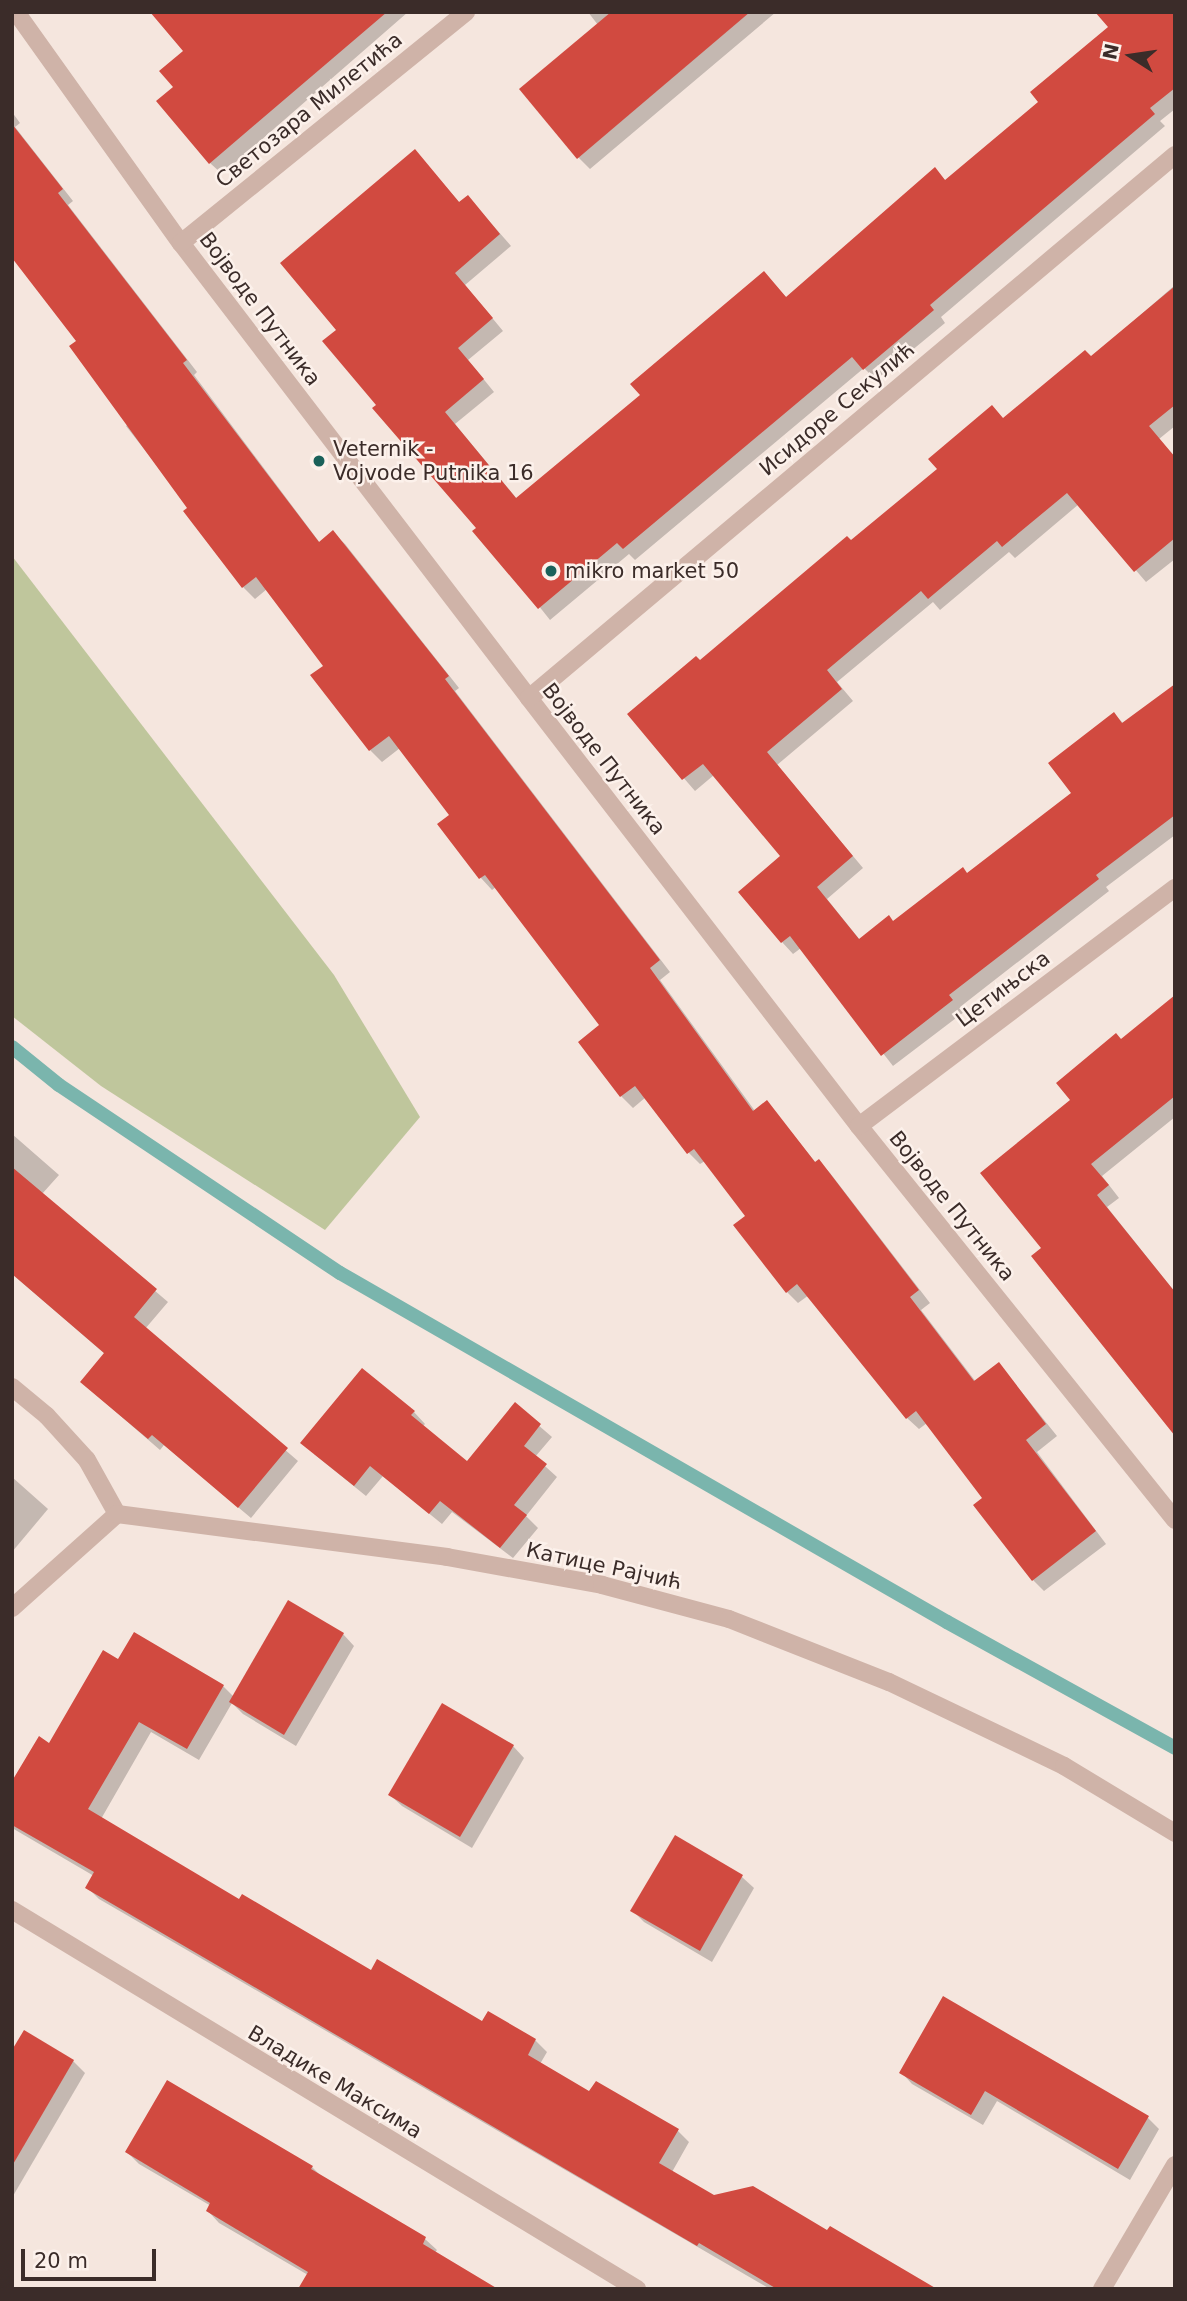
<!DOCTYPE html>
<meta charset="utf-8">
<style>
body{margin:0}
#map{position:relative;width:1187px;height:2301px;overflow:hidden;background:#f5e6de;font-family:"DejaVu Sans",sans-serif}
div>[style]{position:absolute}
.green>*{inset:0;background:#bfc69c}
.shadow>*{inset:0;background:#0003}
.stream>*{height:14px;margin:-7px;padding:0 7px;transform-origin:7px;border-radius:7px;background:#7ab5ad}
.building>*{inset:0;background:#d14a40}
.minor>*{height:18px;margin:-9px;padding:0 9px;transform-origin:9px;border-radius:9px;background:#cfb3a8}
.dots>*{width:19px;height:19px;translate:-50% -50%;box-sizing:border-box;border:4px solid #fcf1eb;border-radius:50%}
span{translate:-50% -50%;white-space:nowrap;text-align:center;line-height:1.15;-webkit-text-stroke:5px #fcf1eb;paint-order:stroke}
.street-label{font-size:21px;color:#3b2c29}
.poi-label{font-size:21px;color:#3b2c29}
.left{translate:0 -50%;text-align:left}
.frame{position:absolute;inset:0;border:14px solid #3b2c29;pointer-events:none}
.north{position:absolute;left:1096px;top:21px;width:70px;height:70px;-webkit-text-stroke:5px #fcf1eb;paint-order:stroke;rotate:282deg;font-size:19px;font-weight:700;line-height:28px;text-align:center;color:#3b2c29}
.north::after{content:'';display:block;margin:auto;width:24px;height:32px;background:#3b2c29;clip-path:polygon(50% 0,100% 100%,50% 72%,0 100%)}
.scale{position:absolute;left:21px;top:2249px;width:135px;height:32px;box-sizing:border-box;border:4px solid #3b2c29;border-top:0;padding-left:9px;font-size:21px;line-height:24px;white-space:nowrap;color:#3b2c29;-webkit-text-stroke:5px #fcf1eb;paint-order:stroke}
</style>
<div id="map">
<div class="green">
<div style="clip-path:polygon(12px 556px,334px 975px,420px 1117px,325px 1230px,101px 1086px,12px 1016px)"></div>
</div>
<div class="shadow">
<div style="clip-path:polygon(154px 12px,408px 12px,222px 174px,210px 163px,175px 87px,185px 52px)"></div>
<div style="clip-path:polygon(588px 12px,776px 12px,590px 169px,578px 157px,598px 25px)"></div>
<div style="clip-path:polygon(1175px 12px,1175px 109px,1160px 121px,1165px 126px,941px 317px,945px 323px,876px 380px,864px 368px,635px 560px,629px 554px,550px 620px,379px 405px,339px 330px,415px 151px,460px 203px,468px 197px,511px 246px,465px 285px,503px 331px,468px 360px,494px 392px,455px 424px,517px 499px,642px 396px,764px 273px,787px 298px,935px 170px,946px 181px)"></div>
<div style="clip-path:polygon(12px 112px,20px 123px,15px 127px,73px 201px,68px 205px,197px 372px,194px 375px,320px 543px,333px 533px,345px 544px,459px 688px,455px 691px,670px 972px,660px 980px,755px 1111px,767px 1102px,816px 1163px,819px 1161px,830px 1173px,930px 1303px,921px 1310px,976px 1382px,999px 1364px,1057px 1436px,1037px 1452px,1106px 1544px,1044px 1591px,1033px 1580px,984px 1498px,927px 1423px,919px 1429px,907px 1418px,809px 1295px,798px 1303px,787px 1292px,747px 1216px,705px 1161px,700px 1164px,689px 1153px,646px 1097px,633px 1108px,621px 1096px,580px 1042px,602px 1026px,496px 887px,492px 890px,481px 878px,440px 824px,451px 815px,400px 748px,382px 762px,370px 750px,313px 676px,326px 666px,267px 589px,255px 599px,243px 587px,190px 508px,126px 426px,130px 423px,78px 342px,12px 255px)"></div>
<div style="clip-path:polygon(1175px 285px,1175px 426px,1159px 439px,1175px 457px,1175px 559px,1146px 582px,1079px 504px,1015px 558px,1009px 552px,940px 610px,933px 602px,837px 682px,853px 701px,777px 765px,863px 868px,827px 899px,860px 940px,894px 923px,968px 875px,1074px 794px,1114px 714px,1124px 724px,1175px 695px,1175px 835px,1106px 887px,1109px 891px,960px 1007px,964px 1012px,893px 1066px,801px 948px,793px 954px,782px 942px,783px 857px,714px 775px,695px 791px,629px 715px,700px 662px,1004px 419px,1091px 358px)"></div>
<div style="clip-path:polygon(1175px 997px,1175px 1117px,1102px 1176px,1119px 1198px,1107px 1207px,1175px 1292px,1175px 1433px,1043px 1248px,1073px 1101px,1122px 1041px)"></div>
<div style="clip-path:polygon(12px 1134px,59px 1175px,42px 1194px,168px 1302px,145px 1329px,298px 1461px,251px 1518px,164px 1445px,160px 1450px,94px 1393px,105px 1354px,12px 1274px)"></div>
<div style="clip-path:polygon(515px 1405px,552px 1437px,535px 1457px,557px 1477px,526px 1516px,538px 1528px,513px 1558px,452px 1512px,442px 1524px,383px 1476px,366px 1496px,314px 1454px,414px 1412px,425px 1424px,422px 1427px,467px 1463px)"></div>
<div style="clip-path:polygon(12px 1477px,48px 1509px,12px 1552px)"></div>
<div style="clip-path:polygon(343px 1634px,354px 1646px,296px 1746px,243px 1714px,232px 1703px,199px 1760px,151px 1732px,101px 1819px,240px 1901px,371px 1972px,483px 2023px,535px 2040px,547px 2052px,540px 2064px,590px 2094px,678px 2131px,689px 2142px,672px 2172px,713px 2197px,930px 2289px,770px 2289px,99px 1899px,87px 1887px,94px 1876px,12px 1828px,12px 1784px,50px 1745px,119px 1661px,223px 1686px,234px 1697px)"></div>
<div style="clip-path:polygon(513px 1746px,524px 1758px,472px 1848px,402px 1806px,390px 1795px)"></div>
<div style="clip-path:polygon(676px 1838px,742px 1877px,754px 1888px,712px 1962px,644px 1922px,633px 1911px)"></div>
<div style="clip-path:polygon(25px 2032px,73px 2061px,85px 2073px,13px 2196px,12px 2053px)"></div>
<div style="clip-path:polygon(901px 2072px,1148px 2118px,1159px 2129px,1130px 2180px,997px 2101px,983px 2125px,912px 2084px)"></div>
<div style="clip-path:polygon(127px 2152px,312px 2167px,324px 2179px,425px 2239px,437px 2250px,435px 2253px,308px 2275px,219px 2223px,208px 2211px,211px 2206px,139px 2164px)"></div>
</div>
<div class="stream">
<div style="left:12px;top:1047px;width:60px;rotate:39deg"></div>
<div style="left:59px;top:1085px;width:338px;rotate:33.8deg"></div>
<div style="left:340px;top:1273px;width:700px;rotate:29.9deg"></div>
<div style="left:947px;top:1622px;width:260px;rotate:28.9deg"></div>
</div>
<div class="building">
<div style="clip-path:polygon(150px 12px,387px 12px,209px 164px,156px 101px,173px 87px,159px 71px,183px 51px)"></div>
<div style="clip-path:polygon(611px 12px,750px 12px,577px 159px,519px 89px)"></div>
<div style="clip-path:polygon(1095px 12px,1175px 12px,1175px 88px,1150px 108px,1155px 114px,930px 305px,934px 310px,863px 370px,852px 357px,623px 549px,617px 543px,538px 609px,472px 531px,476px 528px,372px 408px,376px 405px,322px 341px,336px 330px,280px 263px,415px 149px,459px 202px,468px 195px,500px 234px,455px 273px,493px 318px,458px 348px,484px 379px,445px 412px,516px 498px,640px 395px,630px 384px,764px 271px,786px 297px,935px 167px,945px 180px,1038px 102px,1030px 92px,1108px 27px)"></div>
<div style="clip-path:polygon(12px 124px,63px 189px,58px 193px,187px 360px,183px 363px,319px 542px,333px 530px,449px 676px,445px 679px,660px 960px,650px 968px,753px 1111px,767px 1100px,815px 1162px,819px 1159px,919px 1290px,910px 1297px,974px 1381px,999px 1362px,1046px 1424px,1026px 1440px,1096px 1531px,1032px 1581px,973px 1505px,982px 1498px,916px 1411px,906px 1419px,797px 1284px,786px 1293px,733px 1225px,745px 1216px,694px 1149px,687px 1154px,635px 1086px,620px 1097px,578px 1042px,599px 1025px,485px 875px,479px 879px,437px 824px,449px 815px,389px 736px,369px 751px,310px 675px,323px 666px,256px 577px,242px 588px,183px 511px,187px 508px,69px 346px,76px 341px,12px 258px)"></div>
<div style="clip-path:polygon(1175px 286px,1175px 405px,1149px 426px,1175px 457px,1175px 538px,1134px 572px,1067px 493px,1002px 547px,997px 541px,928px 599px,921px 591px,827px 670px,842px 689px,767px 752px,853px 856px,817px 887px,859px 939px,889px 915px,893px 921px,963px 867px,967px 873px,1071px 793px,1048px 763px,1114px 712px,1122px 723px,1175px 684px,1175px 815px,1096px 875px,1099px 879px,949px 995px,953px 1000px,881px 1056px,790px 936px,781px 943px,738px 892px,780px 856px,703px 764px,682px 780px,627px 714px,696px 656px,700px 660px,847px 536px,851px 540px,937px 469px,928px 459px,992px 405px,1003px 418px,1085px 350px,1091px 356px)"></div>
<div style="clip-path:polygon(1175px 995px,1175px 1096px,1091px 1164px,1109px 1185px,1097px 1195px,1175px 1292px,1175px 1436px,1031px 1256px,1041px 1248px,980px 1173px,1070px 1100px,1056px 1083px,1116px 1033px,1121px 1039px)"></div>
<div style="clip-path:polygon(12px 1167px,157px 1289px,134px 1317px,288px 1448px,238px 1508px,152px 1435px,148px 1439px,80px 1382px,104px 1353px,12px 1274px)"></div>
<div style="clip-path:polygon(362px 1368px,415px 1411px,411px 1415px,467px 1461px,515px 1402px,541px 1424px,524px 1446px,547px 1464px,514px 1505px,527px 1515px,500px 1548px,440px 1501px,429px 1514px,370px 1466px,354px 1486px,300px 1443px)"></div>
<div style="clip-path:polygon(288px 1600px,344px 1633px,284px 1735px,229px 1702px)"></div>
<div style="clip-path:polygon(134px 1632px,224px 1685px,187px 1749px,139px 1722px,88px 1809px,239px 1899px,242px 1894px,371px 1970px,377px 1959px,482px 2021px,488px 2011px,536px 2039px,528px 2055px,589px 2091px,596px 2081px,679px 2129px,659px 2163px,714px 2195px,753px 2186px,827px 2230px,830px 2226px,937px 2289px,777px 2289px,699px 2243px,697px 2246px,85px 1888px,94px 1872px,12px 1825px,12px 1781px,39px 1736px,49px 1743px,103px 1650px,118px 1659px)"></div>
<div style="clip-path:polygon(442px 1703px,514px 1745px,460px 1837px,388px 1795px)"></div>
<div style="clip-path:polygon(675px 1835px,743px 1875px,700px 1951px,630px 1911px)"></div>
<div style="clip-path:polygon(943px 1996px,1149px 2116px,1118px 2169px,985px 2091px,971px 2115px,899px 2073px)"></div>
<div style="clip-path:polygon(24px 2030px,74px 2060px,12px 2166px,12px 2050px)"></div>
<div style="clip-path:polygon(167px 2080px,313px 2166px,311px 2169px,426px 2237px,423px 2244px,498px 2289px,298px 2289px,308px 2272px,206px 2211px,210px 2203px,125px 2152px)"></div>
</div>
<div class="minor">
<div style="left:16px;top:12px;width:284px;rotate:54.5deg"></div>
<div style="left:181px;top:243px;width:573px;rotate:52.59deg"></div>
<div style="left:529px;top:698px;width:540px;rotate:52.37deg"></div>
<div style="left:859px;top:1126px;width:505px;rotate:51.27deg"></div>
<div style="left:181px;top:243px;width:367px;rotate:-39deg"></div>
<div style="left:529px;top:698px;width:844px;rotate:-40.05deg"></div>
<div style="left:859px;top:1126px;width:396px;rotate:-37deg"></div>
<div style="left:12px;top:1387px;width:45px;rotate:39.6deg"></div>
<div style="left:47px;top:1416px;width:59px;rotate:47.7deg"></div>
<div style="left:87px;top:1460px;width:62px;rotate:60.9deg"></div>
<div style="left:12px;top:1608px;width:141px;rotate:-41.8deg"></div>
<div style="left:117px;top:1514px;width:333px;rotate:7.4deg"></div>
<div style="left:447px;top:1557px;width:158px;rotate:10.2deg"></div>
<div style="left:602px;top:1585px;width:131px;rotate:15deg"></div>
<div style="left:729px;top:1619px;width:172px;rotate:21.5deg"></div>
<div style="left:889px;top:1682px;width:194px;rotate:25.6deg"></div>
<div style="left:1064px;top:1766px;width:130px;rotate:31.1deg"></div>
<div style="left:12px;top:1910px;width:731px;rotate:31.23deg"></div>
<div style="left:1102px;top:2289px;width:144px;rotate:-59.5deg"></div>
</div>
<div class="dots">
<div style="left:319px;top:461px;background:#1a615a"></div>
<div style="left:551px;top:571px;background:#1a615a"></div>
</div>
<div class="street-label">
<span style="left:309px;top:110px;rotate:-39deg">Светозара Милетића</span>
<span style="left:260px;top:309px;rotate:53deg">Војводе Путника</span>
<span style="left:837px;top:409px;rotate:-40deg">Исидоре Секулић</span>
<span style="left:604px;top:759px;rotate:52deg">Војводе Путника</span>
<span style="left:1003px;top:989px;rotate:-37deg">Цетињска</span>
<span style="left:952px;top:1206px;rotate:51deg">Војводе Путника</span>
<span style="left:604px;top:1566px;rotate:12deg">Катице Рајчић</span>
<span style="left:335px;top:2082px;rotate:31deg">Владике Максима</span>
</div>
<div class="poi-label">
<span class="left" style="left:333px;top:461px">Veternik -<br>Vojvode Putnika 16</span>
<span class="left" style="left:565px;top:571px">mikro market 50</span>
</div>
<div class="frame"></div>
<div class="north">N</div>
<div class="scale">20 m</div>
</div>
